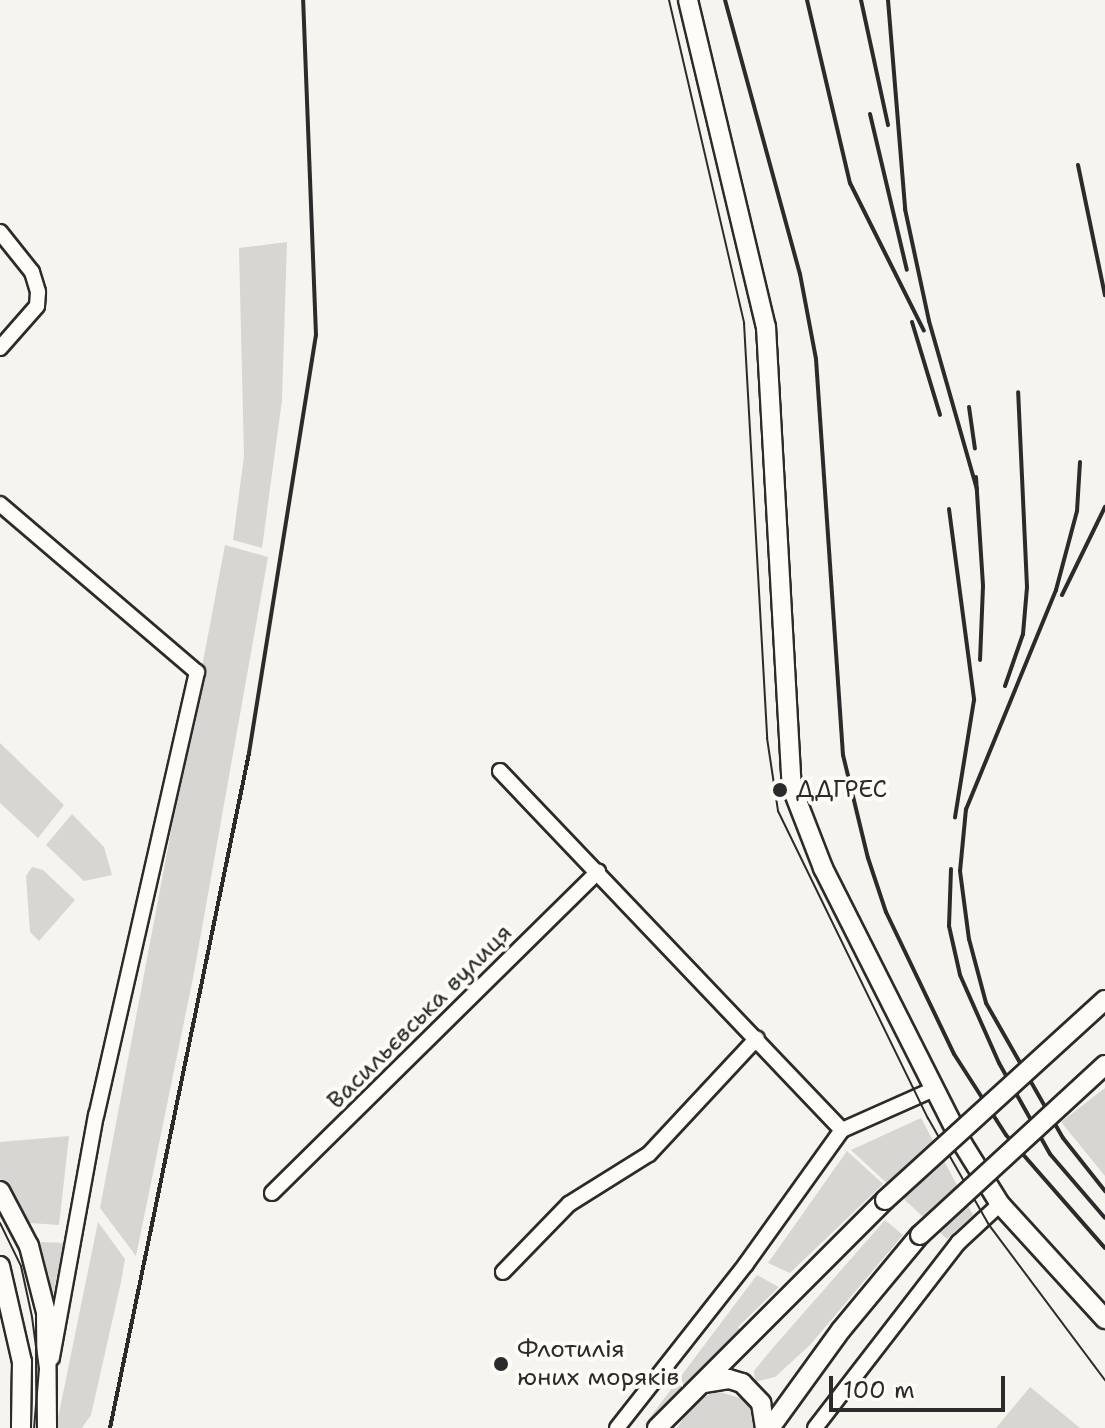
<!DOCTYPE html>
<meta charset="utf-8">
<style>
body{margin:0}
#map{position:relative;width:1105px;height:1428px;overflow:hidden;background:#f5f4ef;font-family:"Shantell Sans",sans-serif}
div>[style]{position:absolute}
.green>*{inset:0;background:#d7d6d2}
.roads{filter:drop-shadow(2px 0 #2b2b2b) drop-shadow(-2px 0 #2b2b2b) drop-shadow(0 2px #2b2b2b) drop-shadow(0 -2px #2b2b2b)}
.street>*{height:14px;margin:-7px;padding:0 7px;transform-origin:7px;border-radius:7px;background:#fdfcf7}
.secondary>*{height:18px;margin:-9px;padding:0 9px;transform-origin:9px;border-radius:9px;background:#fdfcf7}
.tram>*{height:2px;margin:-1px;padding:0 1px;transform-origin:1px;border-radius:1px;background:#2b2b2b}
.rail>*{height:4px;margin:-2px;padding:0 2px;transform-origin:2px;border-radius:2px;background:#2b2b2b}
.bridges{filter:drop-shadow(2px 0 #2b2b2b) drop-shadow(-2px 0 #2b2b2b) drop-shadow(0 2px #2b2b2b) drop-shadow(0 -2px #2b2b2b)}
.secondary-bridge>*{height:18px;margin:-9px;padding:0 9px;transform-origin:9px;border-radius:9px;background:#fdfcf7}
.dots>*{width:22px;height:22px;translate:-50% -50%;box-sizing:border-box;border:4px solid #fdfcf7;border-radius:50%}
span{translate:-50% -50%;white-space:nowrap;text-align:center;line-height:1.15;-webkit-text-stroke:8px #fdfcf7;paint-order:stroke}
.poi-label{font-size:24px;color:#2b2b2b}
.left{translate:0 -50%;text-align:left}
.street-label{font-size:24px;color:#2b2b2b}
.scale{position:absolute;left:829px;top:1376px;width:176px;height:36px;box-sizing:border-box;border:4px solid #2b2b2b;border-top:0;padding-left:10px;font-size:24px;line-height:28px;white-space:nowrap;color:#2b2b2b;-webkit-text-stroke:6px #fdfcf7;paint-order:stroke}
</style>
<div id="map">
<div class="green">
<div style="clip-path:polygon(287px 242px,282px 400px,262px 548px,233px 540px,244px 456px,239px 248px)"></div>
<div style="clip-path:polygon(225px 545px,268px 557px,194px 973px,136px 1256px,100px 1208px)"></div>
<div style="clip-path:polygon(0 743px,64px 805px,38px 838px,0 803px)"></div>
<div style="clip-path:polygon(72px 814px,104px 847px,112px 875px,84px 881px,46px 845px)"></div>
<div style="clip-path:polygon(32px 867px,43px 870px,75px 900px,39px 941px,30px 932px,26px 876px)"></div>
<div style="clip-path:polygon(1105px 1088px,1105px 1176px,1061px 1122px)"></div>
<div style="clip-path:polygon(921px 1118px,973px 1215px,947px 1239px,851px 1150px)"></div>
<div style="clip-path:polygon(69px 1136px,59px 1225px,30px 1223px,0 1178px,0 1142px)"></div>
<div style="clip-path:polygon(847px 1151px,883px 1184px,790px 1273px,768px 1263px)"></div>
<div style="clip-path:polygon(885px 1220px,903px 1235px,810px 1345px,775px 1377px,755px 1382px,754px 1371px,771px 1350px)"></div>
<div style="clip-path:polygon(98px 1222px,125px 1259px,121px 1282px,91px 1415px,82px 1428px,56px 1428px)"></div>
<div style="clip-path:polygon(40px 1242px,64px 1243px,52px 1298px,38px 1249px)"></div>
<div style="clip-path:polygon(757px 1275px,779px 1287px,738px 1327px,742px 1332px,642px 1428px)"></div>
<div style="clip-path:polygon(1030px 1387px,1080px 1428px,996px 1428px)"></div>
<div style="clip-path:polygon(716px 1391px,747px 1400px,756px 1413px,755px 1428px,677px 1428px,694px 1402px)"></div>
</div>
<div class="roads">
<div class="street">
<div style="left:0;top:232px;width:51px;rotate:51.3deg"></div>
<div style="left:32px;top:272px;width:21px;rotate:73deg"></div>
<div style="left:38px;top:292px;width:14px;rotate:94deg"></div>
<div style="left:37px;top:306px;width:56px;rotate:131.4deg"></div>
<div style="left:0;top:504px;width:259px;rotate:40.5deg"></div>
<div style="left:197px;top:672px;width:454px;rotate:102.8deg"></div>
<div style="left:96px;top:1115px;width:247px;rotate:100.3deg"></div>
<div style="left:500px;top:771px;width:496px;rotate:46.4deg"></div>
<div style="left:272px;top:1193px;width:458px;rotate:-44.6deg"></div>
<div style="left:503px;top:1272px;width:95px;rotate:-45.9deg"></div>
<div style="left:569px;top:1204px;width:94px;rotate:-32deg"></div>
<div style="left:649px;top:1154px;width:158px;rotate:-47deg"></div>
<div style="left:617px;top:1428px;width:209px;rotate:-51.8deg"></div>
<div style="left:746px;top:1264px;width:165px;rotate:-54.4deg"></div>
<div style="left:842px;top:1130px;width:101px;rotate:-24deg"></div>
<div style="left:815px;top:1428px;width:235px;rotate:-52.3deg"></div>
<div style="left:959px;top:1242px;width:56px;rotate:-42.8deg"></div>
</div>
<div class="secondary">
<div style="left:688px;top:0;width:336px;rotate:76.6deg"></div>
<div style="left:766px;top:327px;width:462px;rotate:86.8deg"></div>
<div style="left:792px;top:788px;width:86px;rotate:68.8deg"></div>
<div style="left:823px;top:868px;width:308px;rotate:63.2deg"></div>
<div style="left:962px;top:1143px;width:72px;rotate:58.1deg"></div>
<div style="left:1000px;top:1204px;width:156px;rotate:47.6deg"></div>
<div style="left:0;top:1191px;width:62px;rotate:62.2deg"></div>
<div style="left:29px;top:1246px;width:68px;rotate:75.6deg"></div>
<div style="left:46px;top:1312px;width:116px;rotate:89.5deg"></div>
<div style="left:0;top:1266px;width:98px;rotate:77.1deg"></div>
<div style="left:22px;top:1362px;width:66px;rotate:90.9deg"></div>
<div style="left:704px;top:1383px;width:25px;rotate:-9deg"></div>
<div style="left:729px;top:1379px;width:14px;rotate:17deg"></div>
<div style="left:742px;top:1383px;width:28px;rotate:46deg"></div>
<div style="left:761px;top:1403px;width:25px;rotate:81deg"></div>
<div style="left:657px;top:1428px;width:322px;rotate:-45deg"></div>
<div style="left:770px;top:1428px;width:121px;rotate:-54.1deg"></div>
<div style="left:841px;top:1330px;width:124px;rotate:-50.3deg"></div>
</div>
</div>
<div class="tram">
<div style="left:669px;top:0;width:332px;rotate:76.9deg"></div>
<div style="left:744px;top:323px;width:416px;rotate:86.8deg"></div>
<div style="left:767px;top:738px;width:74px;rotate:81.4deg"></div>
<div style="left:778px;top:811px;width:342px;rotate:64deg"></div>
<div style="left:928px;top:1118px;width:123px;rotate:60.3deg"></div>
<div style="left:989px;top:1225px;width:194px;rotate:53.2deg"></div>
<div style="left:0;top:1223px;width:48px;rotate:64deg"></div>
<div style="left:21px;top:1266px;width:52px;rotate:77.8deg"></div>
<div style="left:32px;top:1317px;width:52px;rotate:82.3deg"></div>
<div style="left:39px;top:1369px;width:59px;rotate:94.8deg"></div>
</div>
<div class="rail">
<div style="left:725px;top:0;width:284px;rotate:74.7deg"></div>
<div style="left:800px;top:274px;width:86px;rotate:79.3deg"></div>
<div style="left:816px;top:359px;width:397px;rotate:86.1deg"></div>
<div style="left:843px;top:755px;width:106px;rotate:76.4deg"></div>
<div style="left:868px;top:858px;width:57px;rotate:71.6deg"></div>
<div style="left:886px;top:912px;width:157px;rotate:64.4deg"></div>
<div style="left:954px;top:1054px;width:96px;rotate:57.3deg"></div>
<div style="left:1006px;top:1135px;width:150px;rotate:48.8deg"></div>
<div style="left:807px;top:0;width:188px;rotate:76.8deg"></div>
<div style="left:850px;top:183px;width:165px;rotate:63.4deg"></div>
<div style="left:861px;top:0;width:128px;rotate:77.8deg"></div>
<div style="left:888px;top:0;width:210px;rotate:85.3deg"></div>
<div style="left:905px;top:209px;width:115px;rotate:77.9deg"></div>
<div style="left:929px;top:321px;width:175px;rotate:74.1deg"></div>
<div style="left:870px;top:114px;width:160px;rotate:76.7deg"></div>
<div style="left:1078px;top:165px;width:133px;rotate:78.3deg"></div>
<div style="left:912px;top:322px;width:97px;rotate:73.2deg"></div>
<div style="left:969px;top:407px;width:42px;rotate:81.9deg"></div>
<div style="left:1080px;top:462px;width:49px;rotate:93.5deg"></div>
<div style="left:1077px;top:511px;width:82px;rotate:104.9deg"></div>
<div style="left:1056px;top:590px;width:237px;rotate:112.3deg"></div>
<div style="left:966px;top:809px;width:62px;rotate:95.5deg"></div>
<div style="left:960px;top:871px;width:69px;rotate:82.5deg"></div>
<div style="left:969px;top:939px;width:66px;rotate:75.1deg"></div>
<div style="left:986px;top:1003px;width:155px;rotate:60.3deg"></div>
<div style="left:1063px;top:1138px;width:68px;rotate:51.6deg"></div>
<div style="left:976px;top:477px;width:109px;rotate:86.3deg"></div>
<div style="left:983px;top:586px;width:74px;rotate:92.3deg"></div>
<div style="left:949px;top:509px;width:193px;rotate:82.5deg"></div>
<div style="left:974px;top:700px;width:119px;rotate:99.2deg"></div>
<div style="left:1062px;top:595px;width:98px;rotate:-64deg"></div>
<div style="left:1005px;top:686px;width:55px;rotate:-70.9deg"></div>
<div style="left:1023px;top:634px;width:47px;rotate:-85.1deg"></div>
<div style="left:1027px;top:587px;width:195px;rotate:-92.6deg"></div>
<div style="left:951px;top:869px;width:57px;rotate:92deg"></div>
<div style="left:949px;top:926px;width:50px;rotate:77.3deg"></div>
<div style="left:960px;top:975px;width:96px;rotate:66.1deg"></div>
<div style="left:999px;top:1063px;width:104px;rotate:60.7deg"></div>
<div style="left:1050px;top:1154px;width:84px;rotate:49.3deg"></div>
<div style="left:110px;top:1428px;width:689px;rotate:-78.36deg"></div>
<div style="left:249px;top:753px;width:423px;rotate:-80.9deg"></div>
<div style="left:316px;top:335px;width:335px;rotate:-92.2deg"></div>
</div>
<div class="bridges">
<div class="secondary-bridge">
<div style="left:885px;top:1200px;width:297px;rotate:-42.3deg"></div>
<div style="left:920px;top:1235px;width:251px;rotate:-42.6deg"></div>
</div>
</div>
<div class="dots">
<div style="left:780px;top:790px;background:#2b2b2b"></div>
<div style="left:501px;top:1364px;background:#2b2b2b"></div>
</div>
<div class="poi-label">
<span class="left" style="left:796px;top:790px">ДДГРЕС</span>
<span class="left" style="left:517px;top:1364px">Флотилія<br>юних моряків</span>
</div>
<div class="street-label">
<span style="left:420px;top:1017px;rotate:-45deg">Васильєвська вулиця</span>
</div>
<div class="scale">100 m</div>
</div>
